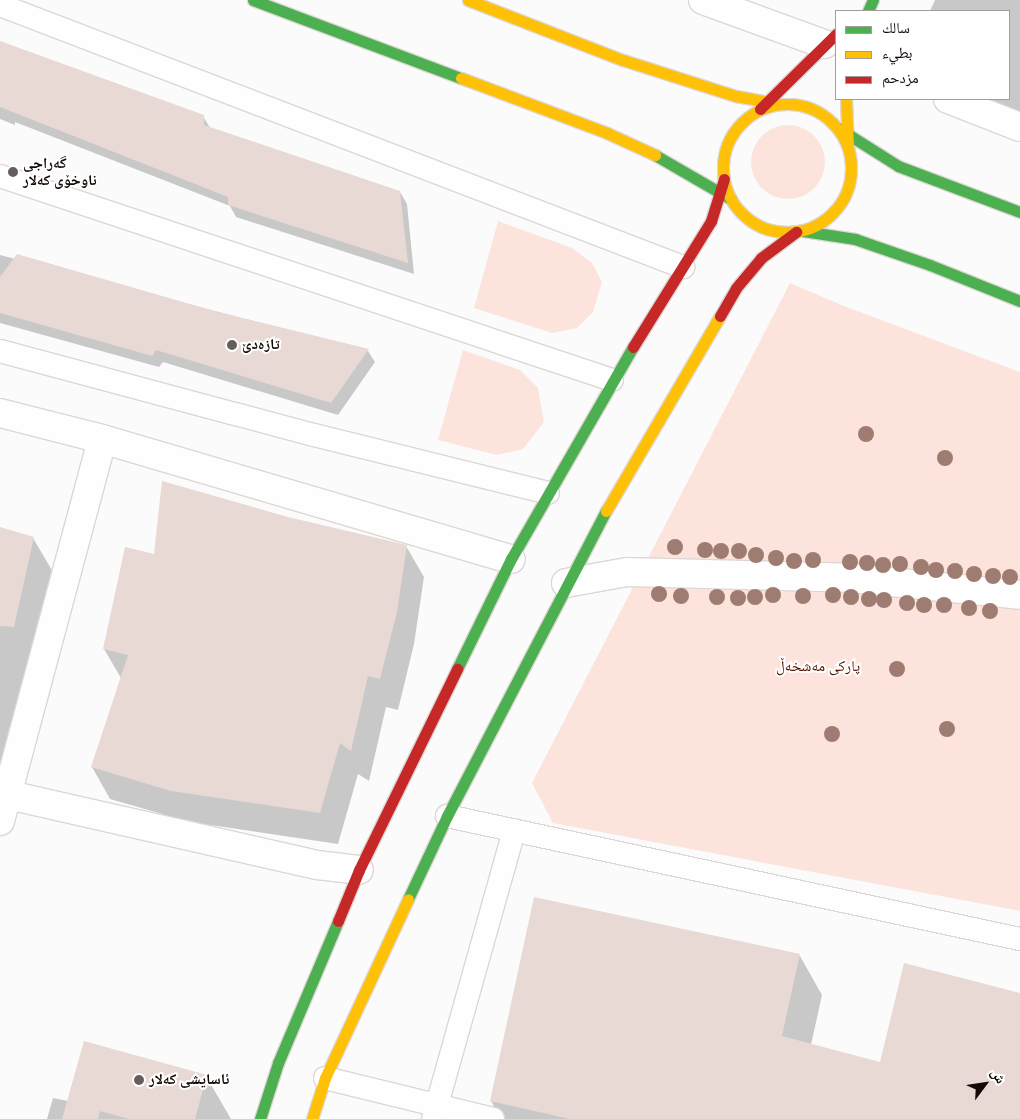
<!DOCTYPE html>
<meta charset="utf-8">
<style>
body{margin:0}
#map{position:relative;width:1020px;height:1119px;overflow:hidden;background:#fbfbfb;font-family:Figtree,"Noto Naskh Arabic",sans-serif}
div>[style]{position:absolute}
.green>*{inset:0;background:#fce4dc}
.round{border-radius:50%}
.shadow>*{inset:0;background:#0003}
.building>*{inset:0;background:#e8d9d4}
.roads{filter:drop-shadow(1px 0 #ddd7d4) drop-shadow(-1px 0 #ddd7d4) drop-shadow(0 1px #ddd7d4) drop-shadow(0 -1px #ddd7d4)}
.lane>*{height:22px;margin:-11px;padding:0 11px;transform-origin:11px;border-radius:11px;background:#fefefe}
.street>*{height:28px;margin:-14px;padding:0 14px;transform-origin:14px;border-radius:14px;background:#fefefe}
.fast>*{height:11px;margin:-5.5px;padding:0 5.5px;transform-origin:5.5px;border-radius:5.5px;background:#4caf50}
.slow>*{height:11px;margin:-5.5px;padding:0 5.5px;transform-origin:5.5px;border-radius:5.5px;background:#ffc107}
.slow>.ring{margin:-5.5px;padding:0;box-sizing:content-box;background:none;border:11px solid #ffc107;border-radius:50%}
.jam>*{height:11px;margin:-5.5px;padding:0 5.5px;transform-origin:5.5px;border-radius:5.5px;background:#c62828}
.trees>*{width:16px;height:16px;margin:-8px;border-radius:50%;background:#9e7c71}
.dots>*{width:14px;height:14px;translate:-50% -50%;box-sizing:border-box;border:2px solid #fff;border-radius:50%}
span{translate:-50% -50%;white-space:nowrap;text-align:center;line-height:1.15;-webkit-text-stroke:4px #fff;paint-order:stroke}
.poi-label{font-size:15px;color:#140906;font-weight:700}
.left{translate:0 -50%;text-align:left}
.park-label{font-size:15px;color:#511500}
.legend{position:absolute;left:835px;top:10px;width:175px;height:90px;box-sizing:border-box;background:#fff;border:1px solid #a19d9b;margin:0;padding:6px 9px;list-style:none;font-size:15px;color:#140906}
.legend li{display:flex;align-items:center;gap:10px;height:25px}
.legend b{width:25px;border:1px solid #a19d9b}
.north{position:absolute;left:960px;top:1059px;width:50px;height:50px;-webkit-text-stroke:4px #fff;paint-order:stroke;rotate:59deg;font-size:14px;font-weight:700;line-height:20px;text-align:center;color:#140906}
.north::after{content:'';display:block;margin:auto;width:18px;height:22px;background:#140906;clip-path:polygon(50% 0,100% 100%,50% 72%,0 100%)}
</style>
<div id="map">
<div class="green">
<div class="round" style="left:751px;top:125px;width:74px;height:74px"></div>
<div style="clip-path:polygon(498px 221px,572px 248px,592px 263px,602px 282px,593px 312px,577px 328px,552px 333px,474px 308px)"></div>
<div style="clip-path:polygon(790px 283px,844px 306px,1020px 372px,1020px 911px,553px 823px,532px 783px)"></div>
<div style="clip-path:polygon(463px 350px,520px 370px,538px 388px,544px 422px,523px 449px,497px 455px,438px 440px)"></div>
</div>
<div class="shadow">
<div style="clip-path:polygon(935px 0,1020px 0,1020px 124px,953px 99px,1009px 99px,1009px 11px,930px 11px)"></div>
<div style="clip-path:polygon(0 42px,203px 116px,210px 128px,400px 192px,407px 204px,414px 274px,236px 217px,230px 206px,15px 122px,15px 125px,0 119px)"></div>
<div style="clip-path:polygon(0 255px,368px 351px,375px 362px,338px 415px,163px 362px,159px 367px,0 323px)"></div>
<div style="clip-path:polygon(288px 518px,406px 546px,424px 577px,414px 644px,398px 710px,386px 707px,369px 781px,358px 774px,338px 844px,190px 822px,110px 799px,92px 767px,121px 678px,104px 649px,155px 555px)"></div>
<div style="clip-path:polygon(0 529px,33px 538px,53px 572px,0 778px)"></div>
<div style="clip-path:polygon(800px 956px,822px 995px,811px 1045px,881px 1063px,1020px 995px,1020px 1119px,501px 1119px,491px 1101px)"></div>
<div style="clip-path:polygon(206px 1076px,231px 1119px,47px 1119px,53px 1098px,68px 1101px)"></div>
</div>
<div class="building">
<div style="clip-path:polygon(0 41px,204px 115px,204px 125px,400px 191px,408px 263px,228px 205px,228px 197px,0 107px)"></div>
<div style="clip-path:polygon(17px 254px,214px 311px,369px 349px,331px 403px,156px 350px,152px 356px,0 313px,0 277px)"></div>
<div style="clip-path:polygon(162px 481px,288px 517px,407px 545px,397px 612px,380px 679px,368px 676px,351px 751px,340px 743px,320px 813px,171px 791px,91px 767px,128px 655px,103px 649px,125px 547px,154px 554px)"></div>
<div style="clip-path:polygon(0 527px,34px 537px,14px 627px,0 626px)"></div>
<div style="clip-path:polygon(534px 897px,800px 954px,782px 1036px,880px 1062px,904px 963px,1020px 993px,1020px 1119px,570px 1119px,490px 1101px)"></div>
<div style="clip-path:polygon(84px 1041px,207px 1075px,195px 1119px,129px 1119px,100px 1111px,98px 1119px,62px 1119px)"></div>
</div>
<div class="roads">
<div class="lane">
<div style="left:0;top:5px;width:732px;rotate:20.99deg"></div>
<div style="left:0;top:176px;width:645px;rotate:18.43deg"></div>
<div style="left:0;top:351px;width:325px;rotate:15deg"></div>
<div style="left:314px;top:435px;width:241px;rotate:13.9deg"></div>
<div style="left:447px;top:816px;width:586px;rotate:12.12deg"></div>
<div style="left:325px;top:1078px;width:173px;rotate:13.7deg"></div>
<div style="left:433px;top:1119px;width:300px;rotate:-74.3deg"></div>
</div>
<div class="street">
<div style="left:703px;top:0;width:129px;rotate:20deg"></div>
<div style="left:948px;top:99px;width:77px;rotate:21.3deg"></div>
<div style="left:0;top:413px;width:105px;rotate:14.3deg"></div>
<div style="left:102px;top:439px;width:426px;rotate:16.4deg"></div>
<div style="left:566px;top:583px;width:62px;rotate:-10.2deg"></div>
<div style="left:627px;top:572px;width:224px;rotate:1.5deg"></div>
<div style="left:851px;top:578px;width:170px;rotate:5.7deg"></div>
<div style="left:0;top:793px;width:325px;rotate:12.8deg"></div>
<div style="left:317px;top:865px;width:42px;rotate:6.8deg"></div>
<div style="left:0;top:821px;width:395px;rotate:-75deg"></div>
</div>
<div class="fast">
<div style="left:253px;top:0;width:222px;rotate:20.6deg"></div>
<div style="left:868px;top:11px;width:12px;rotate:-66deg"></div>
<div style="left:838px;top:128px;width:71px;rotate:32.3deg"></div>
<div style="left:898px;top:166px;width:130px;rotate:20.7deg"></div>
<div style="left:655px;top:155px;width:88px;rotate:30.1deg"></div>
<div style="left:803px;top:231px;width:53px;rotate:8.7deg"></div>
<div style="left:855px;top:239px;width:79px;rotate:19.1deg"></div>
<div style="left:930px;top:265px;width:97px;rotate:21.8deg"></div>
<div style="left:457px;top:669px;width:123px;rotate:-63.9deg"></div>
<div style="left:511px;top:559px;width:245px;rotate:-60.1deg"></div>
<div style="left:408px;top:899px;width:92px;rotate:-64.8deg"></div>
<div style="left:447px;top:816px;width:344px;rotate:-62.5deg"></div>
<div style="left:260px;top:1119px;width:59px;rotate:-72.2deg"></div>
<div style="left:278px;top:1063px;width:154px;rotate:-67.1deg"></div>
</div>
<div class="slow">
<div style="left:468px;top:0;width:166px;rotate:21.2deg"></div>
<div style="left:623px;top:60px;width:119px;rotate:17.7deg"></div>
<div style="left:736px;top:96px;width:45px;rotate:10.3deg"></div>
<div style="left:461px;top:78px;width:156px;rotate:20.6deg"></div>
<div style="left:607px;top:133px;width:53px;rotate:24.6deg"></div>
<div style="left:846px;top:99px;width:48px;rotate:87.6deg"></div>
<div class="ring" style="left:723px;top:104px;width:117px;height:117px"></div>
<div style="left:606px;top:511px;width:226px;rotate:-59.7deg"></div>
<div style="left:312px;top:1119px;width:43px;rotate:-72.4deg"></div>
<div style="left:325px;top:1078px;width:197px;rotate:-65.1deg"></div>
</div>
<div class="jam">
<div style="left:760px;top:109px;width:107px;rotate:-44.6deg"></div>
<div style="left:720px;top:316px;width:32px;rotate:-60deg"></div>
<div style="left:736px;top:288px;width:39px;rotate:-50deg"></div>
<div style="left:761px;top:258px;width:44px;rotate:-36.6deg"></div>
<div style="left:633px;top:347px;width:148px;rotate:-58.2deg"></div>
<div style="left:711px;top:221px;width:44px;rotate:-72.8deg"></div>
<div style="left:338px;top:921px;width:55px;rotate:-67.6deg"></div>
<div style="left:359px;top:870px;width:224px;rotate:-64deg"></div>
</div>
</div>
<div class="trees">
<div style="left:866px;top:434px"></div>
<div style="left:945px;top:458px"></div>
<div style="left:675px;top:547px"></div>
<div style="left:705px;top:550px"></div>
<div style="left:721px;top:551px"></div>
<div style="left:739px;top:551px"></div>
<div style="left:756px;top:555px"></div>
<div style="left:776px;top:558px"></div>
<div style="left:813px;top:560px"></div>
<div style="left:794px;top:561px"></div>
<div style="left:850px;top:562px"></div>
<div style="left:867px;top:563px"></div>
<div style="left:900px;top:564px"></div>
<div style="left:883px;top:565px"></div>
<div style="left:921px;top:567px"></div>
<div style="left:936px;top:570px"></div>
<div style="left:955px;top:571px"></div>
<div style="left:974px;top:574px"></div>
<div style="left:993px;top:576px"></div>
<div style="left:1010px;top:577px"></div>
<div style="left:659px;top:594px"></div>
<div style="left:773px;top:595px"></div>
<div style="left:833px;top:595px"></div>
<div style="left:681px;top:596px"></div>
<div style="left:803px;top:596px"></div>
<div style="left:717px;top:597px"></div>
<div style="left:755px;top:597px"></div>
<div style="left:851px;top:597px"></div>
<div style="left:738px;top:598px"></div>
<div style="left:869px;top:599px"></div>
<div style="left:884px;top:600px"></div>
<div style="left:907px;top:603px"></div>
<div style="left:924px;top:605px"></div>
<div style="left:944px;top:605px"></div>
<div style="left:969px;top:608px"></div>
<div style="left:990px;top:611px"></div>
<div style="left:897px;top:669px"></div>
<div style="left:947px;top:729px"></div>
<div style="left:832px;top:734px"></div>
</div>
<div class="dots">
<div style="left:13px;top:172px;background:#655e5c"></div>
<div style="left:232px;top:345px;background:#655e5c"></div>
<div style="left:139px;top:1080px;background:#655e5c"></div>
</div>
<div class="poi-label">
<span class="left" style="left:23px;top:172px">گەراجی<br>ناوخۆی کەلار</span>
<span class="left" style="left:242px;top:345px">تازەدێ</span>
<span class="left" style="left:149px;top:1080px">ئاسایشی کەلار</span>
</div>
<div class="park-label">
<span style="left:818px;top:667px">پارکی مەشخەڵ</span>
</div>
<ul class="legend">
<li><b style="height:6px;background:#4caf50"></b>سالك</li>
<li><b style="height:6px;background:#ffc107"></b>بطيء</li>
<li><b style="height:6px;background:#c62828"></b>مزدحم</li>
</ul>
<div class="north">ش</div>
</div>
